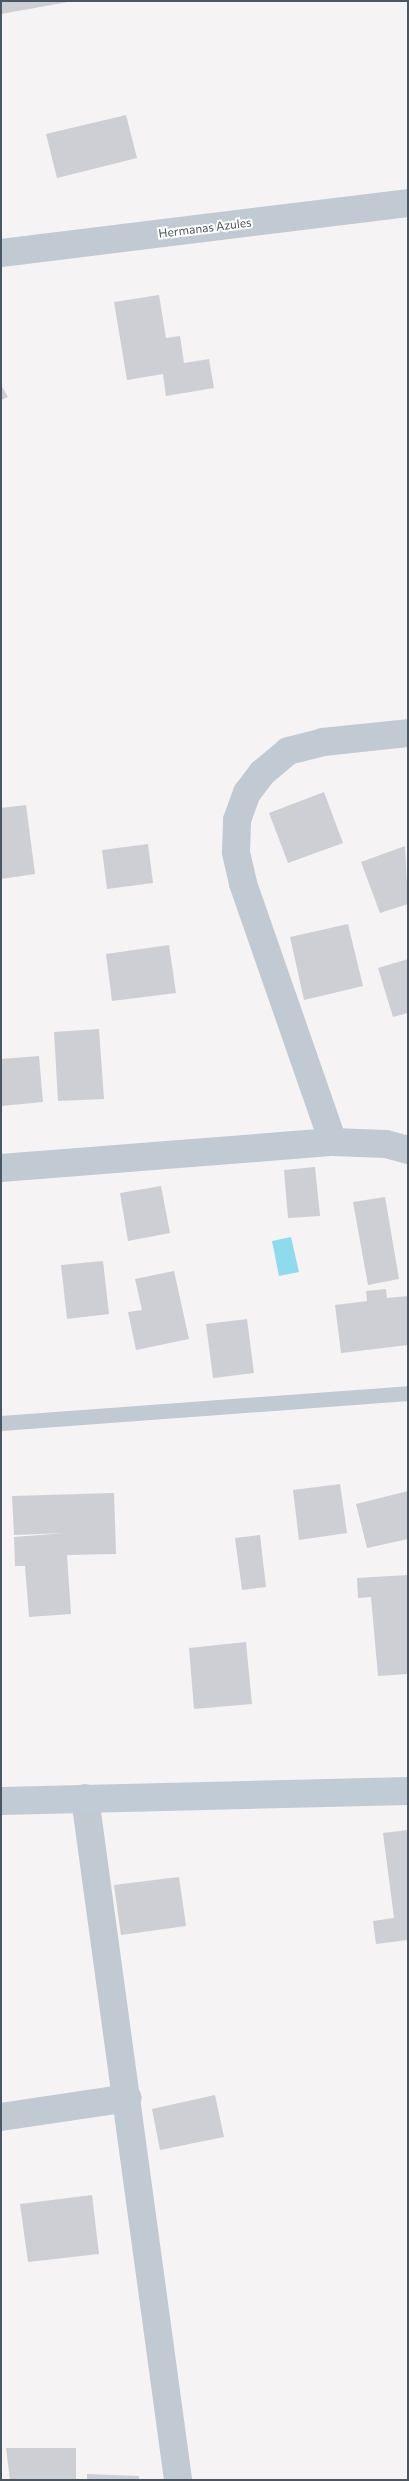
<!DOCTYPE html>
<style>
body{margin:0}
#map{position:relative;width:409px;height:2481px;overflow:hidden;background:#f5f3f3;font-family:Commissioner,sans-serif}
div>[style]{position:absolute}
.water>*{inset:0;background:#90daee}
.building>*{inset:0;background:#cdcfd5}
.lane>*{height:15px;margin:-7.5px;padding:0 7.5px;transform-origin:7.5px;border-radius:7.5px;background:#c1cad2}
.street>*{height:28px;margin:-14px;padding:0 14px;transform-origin:14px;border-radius:14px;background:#c1cad2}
.secondary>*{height:28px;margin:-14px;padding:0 14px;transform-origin:14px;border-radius:14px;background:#c1cbd6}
span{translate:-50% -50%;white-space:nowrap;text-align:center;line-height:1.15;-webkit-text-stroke:4px #fff;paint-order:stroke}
.street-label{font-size:12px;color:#4a5661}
.frame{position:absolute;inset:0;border:2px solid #4a5661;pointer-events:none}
</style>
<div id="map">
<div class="water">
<div style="clip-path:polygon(291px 1237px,299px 1272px,279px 1276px,272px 1241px)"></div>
</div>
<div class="building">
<div style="clip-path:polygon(1px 1px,68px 1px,68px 2px,1px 14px)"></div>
<div style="clip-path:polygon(126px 115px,137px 158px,57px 178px,46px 134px)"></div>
<div style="clip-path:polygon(159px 295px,166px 338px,180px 336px,184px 363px,209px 359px,214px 388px,166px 396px,163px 374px,127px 380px,114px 302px)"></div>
<div style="clip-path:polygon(1px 385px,8px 397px,1px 400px)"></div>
<div style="clip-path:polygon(324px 792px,343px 843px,288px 863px,269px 813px)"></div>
<div style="clip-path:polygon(26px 805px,35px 874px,1px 879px,1px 808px)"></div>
<div style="clip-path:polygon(148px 844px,153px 883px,107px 889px,102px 850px)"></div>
<div style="clip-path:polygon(405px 846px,408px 904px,380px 913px,361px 862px)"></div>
<div style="clip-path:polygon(348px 924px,363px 986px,304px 1000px,290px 937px)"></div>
<div style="clip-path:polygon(169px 945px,176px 993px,112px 1001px,106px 954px)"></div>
<div style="clip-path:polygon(408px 959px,408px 1013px,393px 1017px,378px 968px)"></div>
<div style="clip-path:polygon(99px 1029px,104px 1099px,58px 1101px,54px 1032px)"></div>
<div style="clip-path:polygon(39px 1056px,43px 1102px,1px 1106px,1px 1059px)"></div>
<div style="clip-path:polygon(315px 1167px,320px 1216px,288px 1218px,284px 1170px)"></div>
<div style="clip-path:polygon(161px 1186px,170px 1233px,128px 1241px,120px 1193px)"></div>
<div style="clip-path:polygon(385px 1197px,399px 1279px,368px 1285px,353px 1202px)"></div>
<div style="clip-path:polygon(103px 1261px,109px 1314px,67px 1319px,61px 1265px)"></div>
<div style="clip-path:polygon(174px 1271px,189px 1339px,136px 1350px,128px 1312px,142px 1310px,135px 1279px)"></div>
<div style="clip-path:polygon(386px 1289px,387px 1298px,408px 1296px,408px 1345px,341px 1353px,335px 1305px,367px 1301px,366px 1291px)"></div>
<div style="clip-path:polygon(247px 1319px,254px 1373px,213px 1378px,206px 1324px)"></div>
<div style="clip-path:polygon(340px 1484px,347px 1533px,299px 1540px,293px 1490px)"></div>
<div style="clip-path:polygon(408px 1491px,408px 1539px,367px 1548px,356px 1504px)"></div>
<div style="clip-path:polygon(114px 1493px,116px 1554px,67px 1555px,71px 1614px,29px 1617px,25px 1566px,15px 1566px,14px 1537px,66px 1533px,14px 1535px,12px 1496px)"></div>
<div style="clip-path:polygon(260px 1535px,266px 1587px,242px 1590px,235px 1538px)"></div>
<div style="clip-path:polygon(408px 1575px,408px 1674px,378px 1676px,371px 1597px,358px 1598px,357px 1578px)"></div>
<div style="clip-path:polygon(246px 1642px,252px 1704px,194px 1709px,189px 1648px)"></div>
<div style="clip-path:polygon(408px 1830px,408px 1940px,376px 1944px,373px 1921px,394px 1918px,383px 1833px)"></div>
<div style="clip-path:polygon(179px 1877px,186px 1926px,121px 1935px,114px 1885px)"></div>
<div style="clip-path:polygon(215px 2095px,224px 2137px,160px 2150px,152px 2109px)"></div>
<div style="clip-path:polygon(92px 2195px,99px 2254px,28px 2262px,20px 2204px)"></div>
<div style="clip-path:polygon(6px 2448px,76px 2448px,76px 2480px,10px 2480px)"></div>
<div style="clip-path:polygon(87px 2474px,139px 2476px,139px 2480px,87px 2480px)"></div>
</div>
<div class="lane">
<div style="left:1px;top:1423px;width:408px;rotate:-4.2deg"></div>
</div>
<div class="street">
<div style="left:1px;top:253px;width:410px;rotate:-7deg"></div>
<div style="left:333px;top:1142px;width:274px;rotate:-109.2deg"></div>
<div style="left:243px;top:883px;width:32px;rotate:-103deg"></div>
<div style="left:236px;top:852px;width:32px;rotate:-88deg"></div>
<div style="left:237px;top:820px;width:29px;rotate:-70deg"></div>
<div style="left:247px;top:793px;width:25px;rotate:-53deg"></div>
<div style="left:262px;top:773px;width:34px;rotate:-40deg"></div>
<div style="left:288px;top:751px;width:36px;rotate:-14deg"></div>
<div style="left:323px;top:742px;width:85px;rotate:-6deg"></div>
<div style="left:1px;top:1168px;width:333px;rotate:-4.5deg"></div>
<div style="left:333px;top:1142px;width:53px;rotate:2.2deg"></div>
<div style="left:386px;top:1144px;width:23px;rotate:15deg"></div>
<div style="left:85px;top:1798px;width:688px;rotate:82.23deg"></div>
<div style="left:1px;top:2117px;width:128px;rotate:-8.5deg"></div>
</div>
<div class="secondary">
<div style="left:1px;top:1801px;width:407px;rotate:-1.4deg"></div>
</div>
<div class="street-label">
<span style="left:205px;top:228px;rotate:-7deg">Hermanas Azules</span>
</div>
<div class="frame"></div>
</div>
